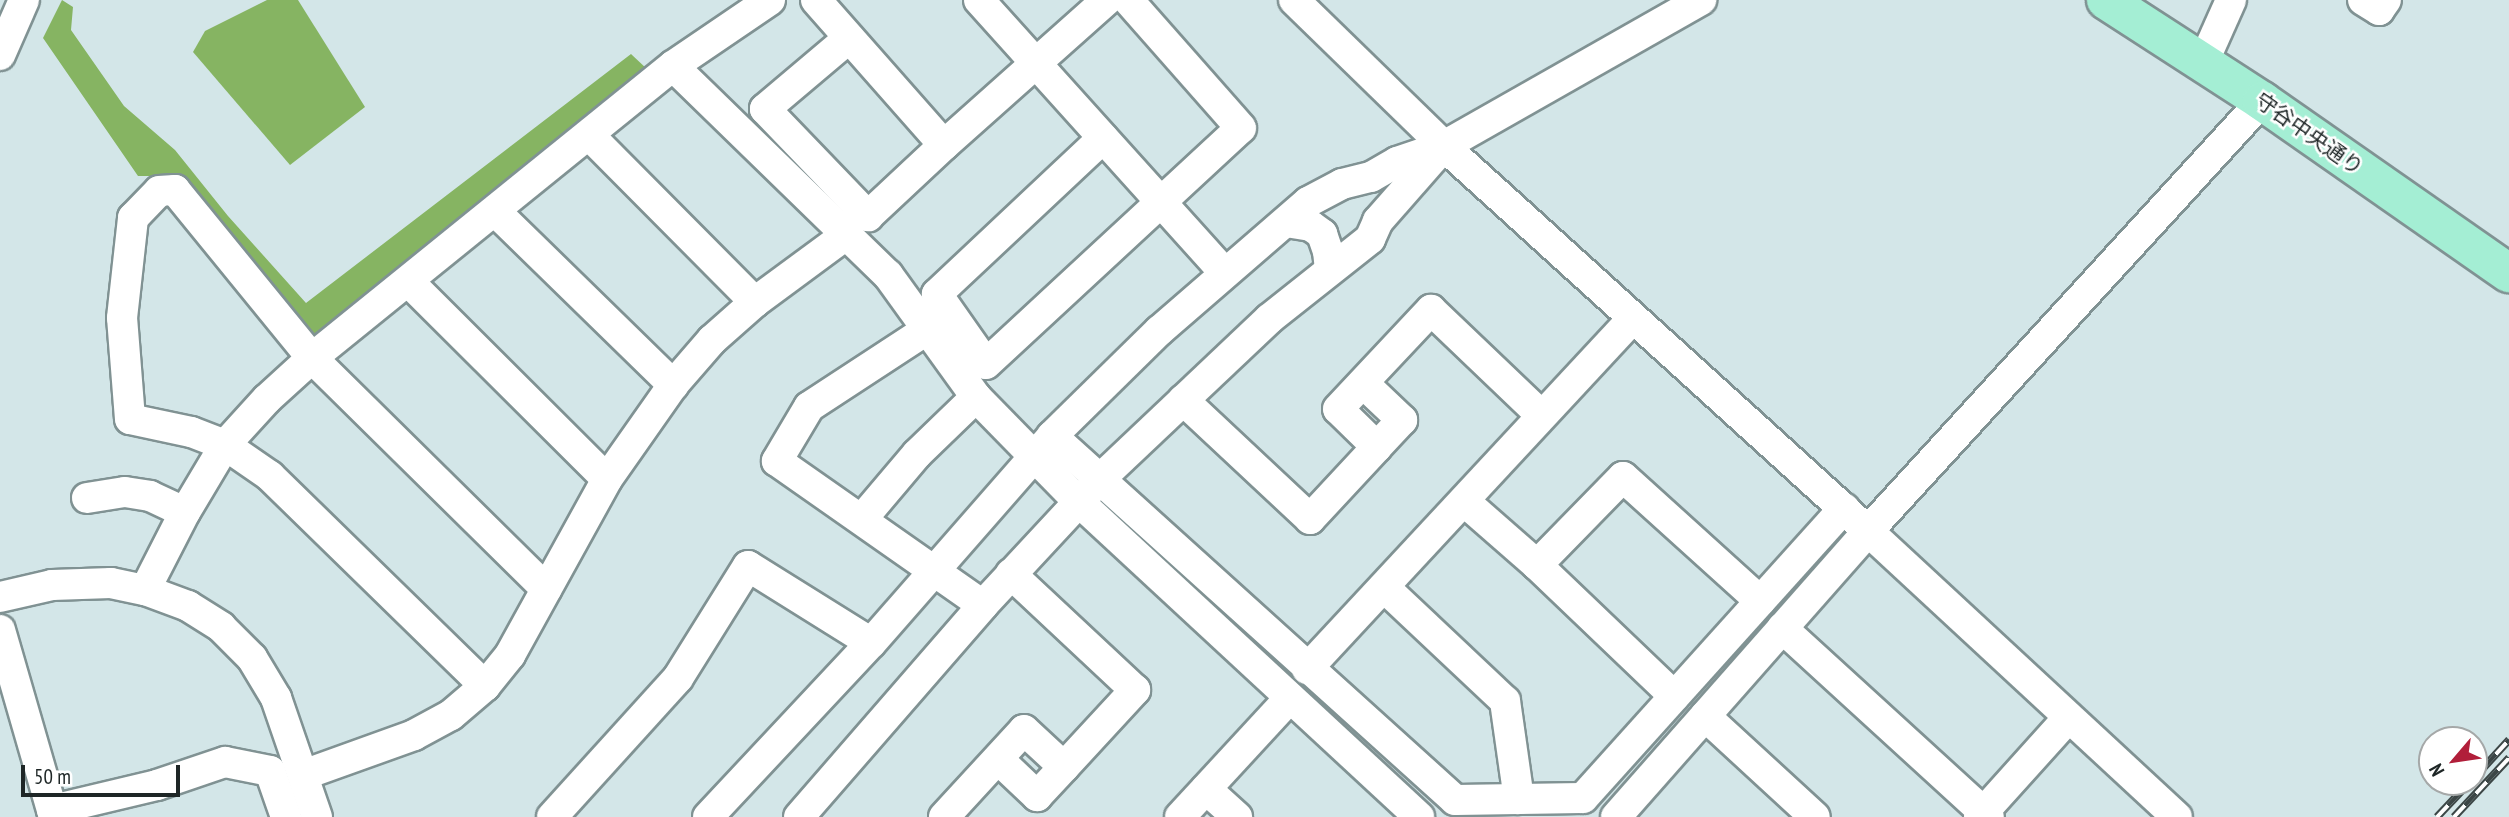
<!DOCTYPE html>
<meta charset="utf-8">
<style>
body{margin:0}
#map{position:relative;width:2509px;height:817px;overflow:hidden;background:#d3e6e8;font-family:"PT Sans Narrow","Noto Sans JP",sans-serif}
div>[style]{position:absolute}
.forest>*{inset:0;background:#86b462}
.roads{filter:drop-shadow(2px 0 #809293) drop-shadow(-2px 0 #809293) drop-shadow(0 2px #809293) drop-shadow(0 -2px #809293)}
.minor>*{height:30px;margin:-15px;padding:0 15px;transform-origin:15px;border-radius:15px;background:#fff}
.major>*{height:38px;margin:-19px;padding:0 19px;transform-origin:19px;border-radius:19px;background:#a4eed4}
.rail>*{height:8px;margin-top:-4px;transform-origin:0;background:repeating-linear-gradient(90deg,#fff 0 16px,#3c4646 0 32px);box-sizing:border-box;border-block:2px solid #3c4646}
span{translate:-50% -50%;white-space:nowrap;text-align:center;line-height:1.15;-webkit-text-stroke:5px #fff;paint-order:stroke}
.street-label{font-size:21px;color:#1e2626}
.north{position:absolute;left:2418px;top:726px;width:70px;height:70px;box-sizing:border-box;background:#fff;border:2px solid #a5a8a8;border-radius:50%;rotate:241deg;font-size:19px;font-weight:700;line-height:28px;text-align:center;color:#1e2626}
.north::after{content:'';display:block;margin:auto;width:24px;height:32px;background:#b11e3a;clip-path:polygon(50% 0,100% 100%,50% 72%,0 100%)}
.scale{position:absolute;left:21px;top:765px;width:159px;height:32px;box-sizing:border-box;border:4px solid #1e2626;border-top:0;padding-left:9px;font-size:21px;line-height:24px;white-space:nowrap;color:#1e2626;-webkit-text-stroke:5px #fff;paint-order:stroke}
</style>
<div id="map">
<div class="forest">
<div style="clip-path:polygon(62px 0,73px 7px,71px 30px,124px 106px,175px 150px,228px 216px,306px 303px,631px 54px,648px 70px,310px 346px,172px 176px,138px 176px,43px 38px)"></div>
<div style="clip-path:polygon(267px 0,298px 0,365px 107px,290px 165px,193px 52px,205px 31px)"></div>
</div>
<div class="roads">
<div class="minor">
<div style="left:770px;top:0;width:117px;rotate:145.8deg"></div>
<div style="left:673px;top:66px;width:300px;rotate:44.2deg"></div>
<div style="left:888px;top:275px;width:150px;rotate:54.2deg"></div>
<div style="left:976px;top:397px;width:146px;rotate:45.6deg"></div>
<div style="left:1078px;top:501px;width:465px;rotate:42.8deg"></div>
<div style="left:816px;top:0;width:193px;rotate:48.6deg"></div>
<div style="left:944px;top:145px;width:218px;rotate:-41.7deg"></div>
<div style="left:979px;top:0;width:366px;rotate:48deg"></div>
<div style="left:1294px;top:0;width:209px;rotate:44.2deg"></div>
<div style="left:1444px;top:146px;width:573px;rotate:42.24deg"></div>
<div style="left:1868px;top:531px;width:421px;rotate:42.8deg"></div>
<div style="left:2363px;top:0;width:19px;rotate:32deg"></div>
<div style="left:2379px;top:10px;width:12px;rotate:-55deg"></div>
<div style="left:849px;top:38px;width:110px;rotate:139.8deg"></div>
<div style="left:765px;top:109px;width:149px;rotate:46.1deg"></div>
<div style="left:868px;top:216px;width:104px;rotate:-43.1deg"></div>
<div style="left:0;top:55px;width:60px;rotate:-66.4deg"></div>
<div style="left:2203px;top:63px;width:69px;rotate:-66deg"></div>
<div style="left:590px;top:136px;width:234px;rotate:45.2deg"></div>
<div style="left:1103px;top:138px;width:228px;rotate:136.8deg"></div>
<div style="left:937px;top:294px;width:85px;rotate:55deg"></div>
<div style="left:986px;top:364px;width:347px;rotate:-42.8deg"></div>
<div style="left:1241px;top:128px;width:171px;rotate:-131.4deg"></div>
<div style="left:496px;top:212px;width:248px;rotate:44.3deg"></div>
<div style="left:1286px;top:222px;width:25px;rotate:9deg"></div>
<div style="left:1311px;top:226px;width:14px;rotate:36deg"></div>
<div style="left:1322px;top:234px;width:18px;rotate:71deg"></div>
<div style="left:1328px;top:251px;width:19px;rotate:84deg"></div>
<div style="left:409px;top:282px;width:279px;rotate:44.9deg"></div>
<div style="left:928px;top:329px;width:142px;rotate:146.8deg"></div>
<div style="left:809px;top:407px;width:63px;rotate:120.7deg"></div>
<div style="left:777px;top:461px;width:251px;rotate:35deg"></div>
<div style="left:1363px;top:383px;width:54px;rotate:43.5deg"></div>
<div style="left:1402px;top:420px;width:37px;rotate:133deg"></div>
<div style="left:1183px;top:400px;width:174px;rotate:43.1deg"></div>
<div style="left:1310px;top:519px;width:98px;rotate:-47.1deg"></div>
<div style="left:1377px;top:447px;width:54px;rotate:-135.7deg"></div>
<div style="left:1338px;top:409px;width:136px;rotate:-46.8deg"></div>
<div style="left:1431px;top:310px;width:153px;rotate:43.7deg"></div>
<div style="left:1052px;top:436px;width:543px;rotate:42.09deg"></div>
<div style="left:1455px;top:800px;width:128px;rotate:-0.9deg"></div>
<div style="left:1583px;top:798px;width:390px;rotate:-48deg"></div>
<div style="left:87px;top:498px;width:38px;rotate:-9deg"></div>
<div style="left:125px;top:492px;width:25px;rotate:9deg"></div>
<div style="left:150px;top:496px;width:38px;rotate:25deg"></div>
<div style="left:1464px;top:501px;width:97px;rotate:41.2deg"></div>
<div style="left:1537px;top:565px;width:190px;rotate:43.7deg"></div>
<div style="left:862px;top:519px;width:85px;rotate:-49.8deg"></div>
<div style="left:917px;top:454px;width:82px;rotate:-44deg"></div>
<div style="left:1537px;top:565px;width:123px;rotate:-45.7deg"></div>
<div style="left:1623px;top:477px;width:185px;rotate:42.1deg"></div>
<div style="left:1384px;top:587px;width:166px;rotate:43.3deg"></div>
<div style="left:1505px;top:701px;width:99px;rotate:81.9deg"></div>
<div style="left:145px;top:590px;width:88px;rotate:-62.9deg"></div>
<div style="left:185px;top:512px;width:78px;rotate:-59.2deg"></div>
<div style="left:225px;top:445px;width:62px;rotate:-47.6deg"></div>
<div style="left:267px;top:399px;width:61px;rotate:-42.3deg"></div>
<div style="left:312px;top:358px;width:464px;rotate:-39deg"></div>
<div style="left:0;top:597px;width:53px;rotate:-13deg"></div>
<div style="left:52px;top:585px;width:59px;rotate:-1.9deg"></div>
<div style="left:111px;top:583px;width:35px;rotate:12deg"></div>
<div style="left:145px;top:590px;width:46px;rotate:20.4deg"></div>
<div style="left:188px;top:606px;width:39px;rotate:32deg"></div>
<div style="left:221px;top:627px;width:44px;rotate:45deg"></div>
<div style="left:252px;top:658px;width:47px;rotate:59deg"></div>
<div style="left:276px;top:698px;width:126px;rotate:71deg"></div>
<div style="left:1782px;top:628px;width:280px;rotate:42.4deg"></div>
<div style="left:0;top:630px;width:195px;rotate:73.9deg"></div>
<div style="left:1307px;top:669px;width:478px;rotate:-47.1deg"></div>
<div style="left:485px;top:686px;width:301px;rotate:-135.7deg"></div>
<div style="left:270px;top:476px;width:55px;rotate:-145.4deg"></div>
<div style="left:225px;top:445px;width:36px;rotate:-159deg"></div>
<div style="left:191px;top:432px;width:62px;rotate:-168deg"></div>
<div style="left:130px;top:419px;width:101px;rotate:-94.5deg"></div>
<div style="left:122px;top:318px;width:101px;rotate:-83.7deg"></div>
<div style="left:133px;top:218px;width:37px;rotate:-46deg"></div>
<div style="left:159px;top:191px;width:16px;rotate:-4deg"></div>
<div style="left:175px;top:190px;width:217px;rotate:50.8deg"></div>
<div style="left:312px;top:358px;width:329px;rotate:44.6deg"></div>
<div style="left:1705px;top:716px;width:149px;rotate:42.6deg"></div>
<div style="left:998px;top:759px;width:54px;rotate:43.5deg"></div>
<div style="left:1037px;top:796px;width:40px;rotate:-47deg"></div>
<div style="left:303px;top:775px;width:118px;rotate:-19.8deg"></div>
<div style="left:414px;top:735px;width:42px;rotate:-28.4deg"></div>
<div style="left:451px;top:715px;width:45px;rotate:-40.5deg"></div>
<div style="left:485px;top:686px;width:40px;rotate:-51deg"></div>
<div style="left:510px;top:655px;width:201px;rotate:-61.1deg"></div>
<div style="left:607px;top:479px;width:115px;rotate:-54.9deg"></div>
<div style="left:673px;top:385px;width:60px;rotate:-49.1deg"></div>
<div style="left:712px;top:340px;width:57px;rotate:-41.5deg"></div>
<div style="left:755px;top:302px;width:113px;rotate:-36.4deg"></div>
<div style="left:1206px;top:789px;width:42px;rotate:42.1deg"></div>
<div style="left:52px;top:810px;width:108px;rotate:-13.4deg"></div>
<div style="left:157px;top:785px;width:72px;rotate:-18.7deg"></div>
<div style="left:225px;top:762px;width:46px;rotate:11.3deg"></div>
<div style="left:270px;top:771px;width:49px;rotate:70.8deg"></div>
<div style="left:552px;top:817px;width:188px;rotate:-47.8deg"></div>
<div style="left:678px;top:678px;width:132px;rotate:-58deg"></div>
<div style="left:748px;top:566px;width:145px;rotate:32deg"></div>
<div style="left:708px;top:817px;width:238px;rotate:-46.9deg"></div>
<div style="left:871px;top:643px;width:275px;rotate:-48.8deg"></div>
<div style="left:1052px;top:436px;width:150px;rotate:-44.5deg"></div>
<div style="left:1159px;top:331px;width:197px;rotate:-40.9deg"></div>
<div style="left:1308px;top:202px;width:38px;rotate:-28deg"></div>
<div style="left:1342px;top:184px;width:30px;rotate:-14deg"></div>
<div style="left:1371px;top:177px;width:30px;rotate:-30deg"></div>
<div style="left:1397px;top:162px;width:50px;rotate:-18.8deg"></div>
<div style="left:1444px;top:146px;width:296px;rotate:-29.6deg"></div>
<div style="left:799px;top:817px;width:281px;rotate:-49deg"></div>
<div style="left:983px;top:605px;width:173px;rotate:-47.1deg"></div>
<div style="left:1101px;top:478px;width:231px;rotate:-43.4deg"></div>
<div style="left:1269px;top:319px;width:129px;rotate:-38.4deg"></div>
<div style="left:1370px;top:239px;width:20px;rotate:-66deg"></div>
<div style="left:1378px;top:221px;width:100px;rotate:-48.7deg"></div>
<div style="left:944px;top:817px;width:118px;rotate:-47.4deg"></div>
<div style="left:1024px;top:730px;width:54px;rotate:42.8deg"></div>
<div style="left:1064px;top:767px;width:105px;rotate:-47.3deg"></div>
<div style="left:1135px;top:690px;width:170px;rotate:-136.9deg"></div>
<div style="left:1180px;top:817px;width:162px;rotate:-47.3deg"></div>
<div style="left:1616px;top:817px;width:381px;rotate:-48.6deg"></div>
<div style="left:1868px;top:531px;width:583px;rotate:-47.5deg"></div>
<div style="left:1979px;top:817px;width:133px;rotate:-48deg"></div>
</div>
<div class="major">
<div style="left:2106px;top:0;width:186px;rotate:32.9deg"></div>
<div style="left:2262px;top:101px;width:301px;rotate:34.9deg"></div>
</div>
</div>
<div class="rail">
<div style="left:2474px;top:778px;width:52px;rotate:-47.4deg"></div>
<div style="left:2437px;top:817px;width:48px;rotate:-46.7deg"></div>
<div style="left:2454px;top:817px;width:81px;rotate:-47deg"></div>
</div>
<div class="street-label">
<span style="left:2309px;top:134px;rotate:35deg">守谷中央通り</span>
</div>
<div class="north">N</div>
<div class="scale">50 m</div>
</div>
